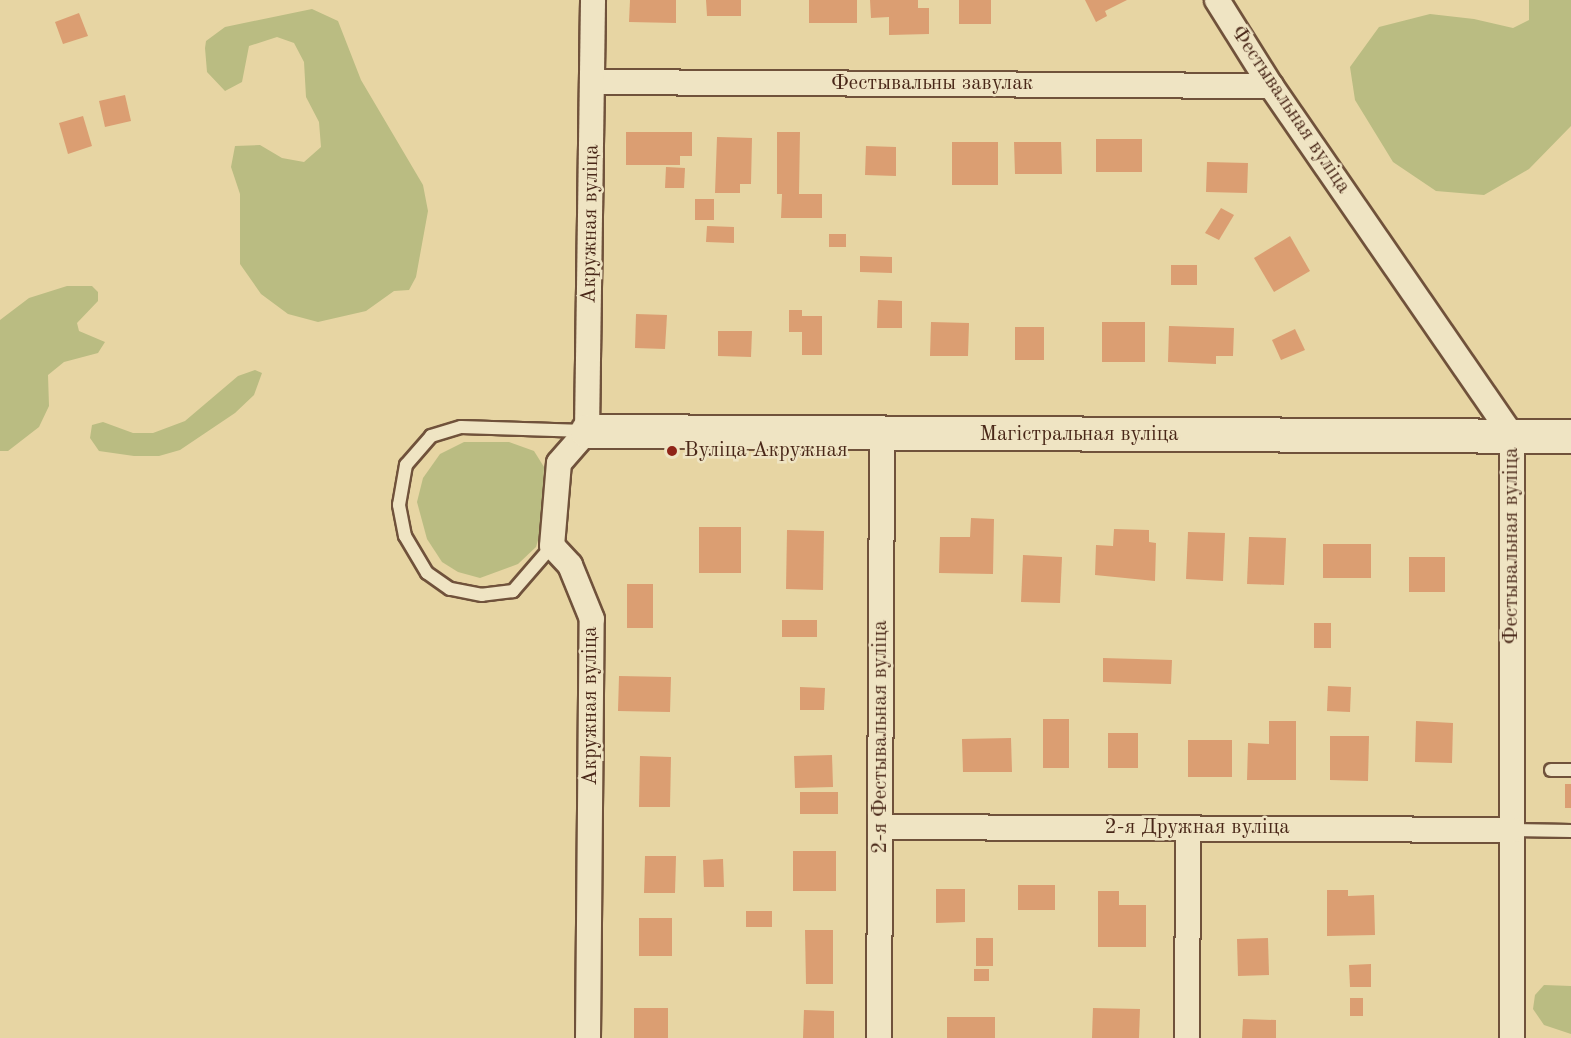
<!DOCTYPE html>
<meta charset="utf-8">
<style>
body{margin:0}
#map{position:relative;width:1571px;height:1038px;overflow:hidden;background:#e7d5a3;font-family:"Old Standard TT",serif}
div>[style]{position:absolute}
.green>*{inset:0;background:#babc82}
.building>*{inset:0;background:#db9e72}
.roads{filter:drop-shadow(2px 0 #70523b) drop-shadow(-2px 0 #70523b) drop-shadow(0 2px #70523b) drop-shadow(0 -2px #70523b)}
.lane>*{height:12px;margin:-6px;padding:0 6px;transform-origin:6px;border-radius:6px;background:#efe4c3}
.street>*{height:24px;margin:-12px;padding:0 12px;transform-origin:12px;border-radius:12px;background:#efe4c3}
.secondary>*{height:33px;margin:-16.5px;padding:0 16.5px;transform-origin:16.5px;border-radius:16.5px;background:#efe4c3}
.dots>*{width:16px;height:16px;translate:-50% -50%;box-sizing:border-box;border:3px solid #efe4c3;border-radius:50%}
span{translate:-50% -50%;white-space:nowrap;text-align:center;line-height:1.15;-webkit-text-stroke:5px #efe4c3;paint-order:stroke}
.street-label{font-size:21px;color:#492718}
.poi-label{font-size:21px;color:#492718}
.left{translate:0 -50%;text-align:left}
</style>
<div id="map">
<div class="green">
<div style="clip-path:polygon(1529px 0,1571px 0,1571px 126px,1529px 169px,1484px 195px,1436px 191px,1393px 162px,1355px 100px,1350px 67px,1379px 27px,1430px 14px,1474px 19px,1513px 28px,1529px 20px)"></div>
<div style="clip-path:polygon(312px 9px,338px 21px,361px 80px,423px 185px,428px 211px,416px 277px,409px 290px,394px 291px,366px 311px,318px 322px,288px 314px,261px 294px,240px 264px,240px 194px,231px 167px,235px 146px,260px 145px,282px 158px,304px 162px,321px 147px,319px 122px,306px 97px,304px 62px,294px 43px,277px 37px,249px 46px,242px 82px,225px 91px,207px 72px,205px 48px,206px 41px,225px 27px)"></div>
<div style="clip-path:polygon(67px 286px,92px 286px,98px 292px,98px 301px,77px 323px,79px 331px,105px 342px,98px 353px,64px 362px,48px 375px,49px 406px,39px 427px,8px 451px,0 451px,0 320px,29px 298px)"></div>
<div style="clip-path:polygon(255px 370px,262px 373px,254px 395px,235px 413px,180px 450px,159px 456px,134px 456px,99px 451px,90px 438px,92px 425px,103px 422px,133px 433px,153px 433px,185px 421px,238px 376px)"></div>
<div style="clip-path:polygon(464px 442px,509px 442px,534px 451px,544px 467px,542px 527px,536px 547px,518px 564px,480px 578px,458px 572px,442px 562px,427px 539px,417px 502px,423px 478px,440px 454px)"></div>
<div style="clip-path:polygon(1544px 985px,1571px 986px,1571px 1034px,1544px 1025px,1533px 1009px,1535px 995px)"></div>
</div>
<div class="building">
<div style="clip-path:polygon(630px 0,676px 0,676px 23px,629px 22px)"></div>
<div style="clip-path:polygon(706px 0,741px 0,741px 16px,707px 16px)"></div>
<div style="clip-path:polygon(809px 0,857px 0,857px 23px,809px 23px)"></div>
<div style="clip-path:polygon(870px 0,918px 0,918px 8px,929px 8px,929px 34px,889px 35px,889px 17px,871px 18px)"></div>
<div style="clip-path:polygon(959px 0,991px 0,991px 24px,959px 24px)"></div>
<div style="clip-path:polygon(1085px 0,1127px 0,1105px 11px,1107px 16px,1096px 22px)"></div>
<div style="clip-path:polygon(79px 13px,88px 36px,63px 44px,55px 22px)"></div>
<div style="clip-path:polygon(125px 95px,131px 121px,105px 127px,99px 101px)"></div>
<div style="clip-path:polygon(83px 116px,92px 146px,68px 154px,59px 123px)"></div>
<div style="clip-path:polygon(626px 132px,692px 132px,692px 156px,680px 156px,680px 165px,626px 165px)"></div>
<div style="clip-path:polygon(777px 132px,800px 132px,799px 194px,822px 194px,822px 218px,781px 218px,782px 194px,777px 194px)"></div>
<div style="clip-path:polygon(717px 137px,752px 138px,751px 184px,740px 184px,740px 193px,715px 193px)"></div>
<div style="clip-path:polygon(1096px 139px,1142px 139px,1142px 172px,1096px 172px)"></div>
<div style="clip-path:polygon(952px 142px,998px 142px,998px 185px,952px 185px)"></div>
<div style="clip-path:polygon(1014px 142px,1061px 142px,1062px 174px,1015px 174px)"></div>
<div style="clip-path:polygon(866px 146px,896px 147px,896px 176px,865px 175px)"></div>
<div style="clip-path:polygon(1207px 162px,1248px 163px,1247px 193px,1206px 192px)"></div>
<div style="clip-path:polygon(666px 167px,685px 168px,684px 188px,665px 188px)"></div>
<div style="clip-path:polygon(695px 199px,714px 199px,714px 220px,695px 220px)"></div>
<div style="clip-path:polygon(1221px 208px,1234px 215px,1219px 240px,1205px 233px)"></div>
<div style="clip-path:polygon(707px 226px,734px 227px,734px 243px,706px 242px)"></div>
<div style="clip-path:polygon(829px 234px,846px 234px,846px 247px,829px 247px)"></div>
<div style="clip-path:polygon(1290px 236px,1310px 271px,1274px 292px,1254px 258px)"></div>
<div style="clip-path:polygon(860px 256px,892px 257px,892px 273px,860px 272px)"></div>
<div style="clip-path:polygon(1171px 265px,1197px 265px,1197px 285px,1171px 285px)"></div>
<div style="clip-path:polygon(878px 300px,902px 301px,902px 328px,877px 328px)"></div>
<div style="clip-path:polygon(789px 310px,802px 310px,802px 316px,822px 316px,822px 355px,802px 355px,802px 332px,789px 332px)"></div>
<div style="clip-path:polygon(636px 314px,667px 315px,665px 349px,635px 348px)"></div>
<div style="clip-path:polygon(931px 322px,969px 323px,968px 356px,930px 356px)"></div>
<div style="clip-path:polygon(1102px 322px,1145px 322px,1145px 362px,1102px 362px)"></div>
<div style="clip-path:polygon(1169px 326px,1234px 328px,1233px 356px,1216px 356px,1216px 364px,1168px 362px)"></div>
<div style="clip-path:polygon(1015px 327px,1044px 327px,1044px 360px,1015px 360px)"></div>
<div style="clip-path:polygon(1295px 329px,1305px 350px,1281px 360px,1272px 340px)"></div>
<div style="clip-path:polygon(718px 331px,752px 331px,751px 357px,718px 356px)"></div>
<div style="clip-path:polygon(971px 518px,994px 519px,993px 574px,939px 573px,940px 537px,970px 537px)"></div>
<div style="clip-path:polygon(699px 527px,741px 527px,741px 573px,699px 573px)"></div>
<div style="clip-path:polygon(1114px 529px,1149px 530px,1149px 542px,1156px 543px,1155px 581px,1095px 575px,1096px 545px,1113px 546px)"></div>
<div style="clip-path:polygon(787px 530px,824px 531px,823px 590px,786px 589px)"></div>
<div style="clip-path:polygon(1188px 532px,1225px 533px,1223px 581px,1186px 579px)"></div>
<div style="clip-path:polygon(1249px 537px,1286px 538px,1284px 585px,1247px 584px)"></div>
<div style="clip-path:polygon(1323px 544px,1371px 544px,1371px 578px,1323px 578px)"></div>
<div style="clip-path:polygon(1023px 555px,1062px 557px,1060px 603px,1021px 602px)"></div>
<div style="clip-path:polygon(1409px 557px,1445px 557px,1445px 592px,1409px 592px)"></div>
<div style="clip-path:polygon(627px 584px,653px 584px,653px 628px,627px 628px)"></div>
<div style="clip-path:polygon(782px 620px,817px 620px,817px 637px,782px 637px)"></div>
<div style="clip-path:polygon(1314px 623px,1331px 623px,1331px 648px,1314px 648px)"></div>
<div style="clip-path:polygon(1103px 658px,1172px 660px,1171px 684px,1103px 682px)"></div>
<div style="clip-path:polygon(619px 676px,671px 677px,670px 712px,618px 711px)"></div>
<div style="clip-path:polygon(1328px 686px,1351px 687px,1350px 712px,1327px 711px)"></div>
<div style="clip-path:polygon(800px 687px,825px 688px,824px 710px,800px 710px)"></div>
<div style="clip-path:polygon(1043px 719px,1069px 719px,1069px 768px,1043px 768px)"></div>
<div style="clip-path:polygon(1269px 721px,1296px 721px,1296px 780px,1247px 780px,1248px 743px,1269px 744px)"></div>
<div style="clip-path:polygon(1416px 721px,1453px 723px,1452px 763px,1415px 762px)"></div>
<div style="clip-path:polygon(1108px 733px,1138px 733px,1138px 768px,1108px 768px)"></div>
<div style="clip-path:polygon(1330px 736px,1369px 736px,1368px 781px,1330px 780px)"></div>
<div style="clip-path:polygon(1011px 738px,1012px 772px,963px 772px,962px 739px)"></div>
<div style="clip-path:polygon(1188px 740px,1232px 740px,1232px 777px,1188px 777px)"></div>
<div style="clip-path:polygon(832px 755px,833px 787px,795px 788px,794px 756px)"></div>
<div style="clip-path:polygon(640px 756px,671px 757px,670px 807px,639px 807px)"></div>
<div style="clip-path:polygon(1565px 784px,1571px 784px,1571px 808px,1565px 808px)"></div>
<div style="clip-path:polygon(800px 792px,838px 792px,838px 814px,800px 814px)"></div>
<div style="clip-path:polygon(793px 851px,836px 851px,836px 891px,793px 891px)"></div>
<div style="clip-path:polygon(645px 856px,676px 856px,675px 893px,644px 893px)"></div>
<div style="clip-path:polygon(723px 859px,724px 887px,704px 887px,703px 860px)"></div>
<div style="clip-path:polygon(1018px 885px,1055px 885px,1055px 910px,1018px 910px)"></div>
<div style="clip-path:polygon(936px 889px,965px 889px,965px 922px,936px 923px)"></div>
<div style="clip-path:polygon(1327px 890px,1348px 890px,1348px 896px,1374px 895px,1375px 935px,1327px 936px)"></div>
<div style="clip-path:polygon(1098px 891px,1119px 891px,1119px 905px,1146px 905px,1146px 947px,1098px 947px)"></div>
<div style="clip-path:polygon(746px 911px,772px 911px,772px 927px,746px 927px)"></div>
<div style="clip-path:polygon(639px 918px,672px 918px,672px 956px,639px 956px)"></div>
<div style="clip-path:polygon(805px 930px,833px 930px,833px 984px,806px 984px)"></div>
<div style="clip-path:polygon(976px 938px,993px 938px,993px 966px,976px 966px)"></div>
<div style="clip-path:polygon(1268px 938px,1269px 975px,1238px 976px,1237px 939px)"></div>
<div style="clip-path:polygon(1371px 964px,1371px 987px,1350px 987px,1349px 965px)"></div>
<div style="clip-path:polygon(974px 969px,989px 969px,989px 981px,974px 981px)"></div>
<div style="clip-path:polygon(1350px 998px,1363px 998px,1363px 1016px,1350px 1016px)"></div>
<div style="clip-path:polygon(634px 1008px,668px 1008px,668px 1038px,634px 1038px)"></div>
<div style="clip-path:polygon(1093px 1008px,1140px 1009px,1139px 1038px,1092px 1038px)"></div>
<div style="clip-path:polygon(804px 1010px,834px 1011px,834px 1038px,803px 1038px)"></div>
<div style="clip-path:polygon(947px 1017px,995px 1017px,995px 1038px,947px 1038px)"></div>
<div style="clip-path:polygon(1243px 1019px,1276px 1020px,1276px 1038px,1242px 1038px)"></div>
</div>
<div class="roads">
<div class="lane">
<div style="left:552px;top:546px;width:60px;rotate:130.9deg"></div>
<div style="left:513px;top:591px;width:31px;rotate:173deg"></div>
<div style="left:482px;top:595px;width:33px;rotate:-169deg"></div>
<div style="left:450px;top:589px;width:28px;rotate:-145deg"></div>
<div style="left:427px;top:573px;width:43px;rotate:-120.7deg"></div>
<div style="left:405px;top:536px;width:32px;rotate:-101deg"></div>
<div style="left:399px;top:505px;width:41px;rotate:-80.1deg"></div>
<div style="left:406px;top:465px;width:38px;rotate:-49deg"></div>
<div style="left:431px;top:436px;width:31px;rotate:-17deg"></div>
<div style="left:461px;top:427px;width:124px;rotate:1.8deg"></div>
<div style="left:1551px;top:770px;width:20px"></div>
<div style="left:1513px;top:830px;width:58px;rotate:1deg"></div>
</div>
<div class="street">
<div style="left:1217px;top:0;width:102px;rotate:57.9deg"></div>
<div style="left:1271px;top:86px;width:425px;rotate:55.4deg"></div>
<div style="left:1512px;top:436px;width:602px;rotate:90deg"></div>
<div style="left:593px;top:82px;width:678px;rotate:0.34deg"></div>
<div style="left:880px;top:827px;width:633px;rotate:0.27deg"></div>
<div style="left:588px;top:1038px;width:419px;rotate:-89.5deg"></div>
<div style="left:592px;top:619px;width:58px;rotate:-112.2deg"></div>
<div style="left:570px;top:565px;width:26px;rotate:-133deg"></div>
<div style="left:552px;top:546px;width:83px;rotate:-85.2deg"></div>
<div style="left:559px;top:463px;width:43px;rotate:-48.8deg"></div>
<div style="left:587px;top:431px;width:431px;rotate:-89.2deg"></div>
<div style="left:879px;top:1038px;width:603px;rotate:-89.71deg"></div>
<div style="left:1187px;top:1038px;width:210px;rotate:-89.7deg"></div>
</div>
<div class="secondary">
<div style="left:587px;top:431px;width:984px;rotate:0.29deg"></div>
</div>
</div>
<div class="dots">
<div style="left:672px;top:451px;background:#8f2418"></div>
</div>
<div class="street-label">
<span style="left:932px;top:84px">Фестывальны завулак</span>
<span style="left:1290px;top:110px;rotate:56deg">Фестывальная вуліца</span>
<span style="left:591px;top:224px;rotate:-89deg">Акружная вуліца</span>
<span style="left:1079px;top:435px">Магістральная вуліца</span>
<span style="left:1512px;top:546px;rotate:-90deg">Фестывальная вуліца</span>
<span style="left:591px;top:706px;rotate:-90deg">Акружная вуліца</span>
<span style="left:881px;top:737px;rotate:-90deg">2-я Фестывальная вуліца</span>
<span style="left:1197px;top:828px">2-я Дружная вуліца</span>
</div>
<div class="poi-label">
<span class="left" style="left:684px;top:451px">Вуліца Акружная</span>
</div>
</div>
